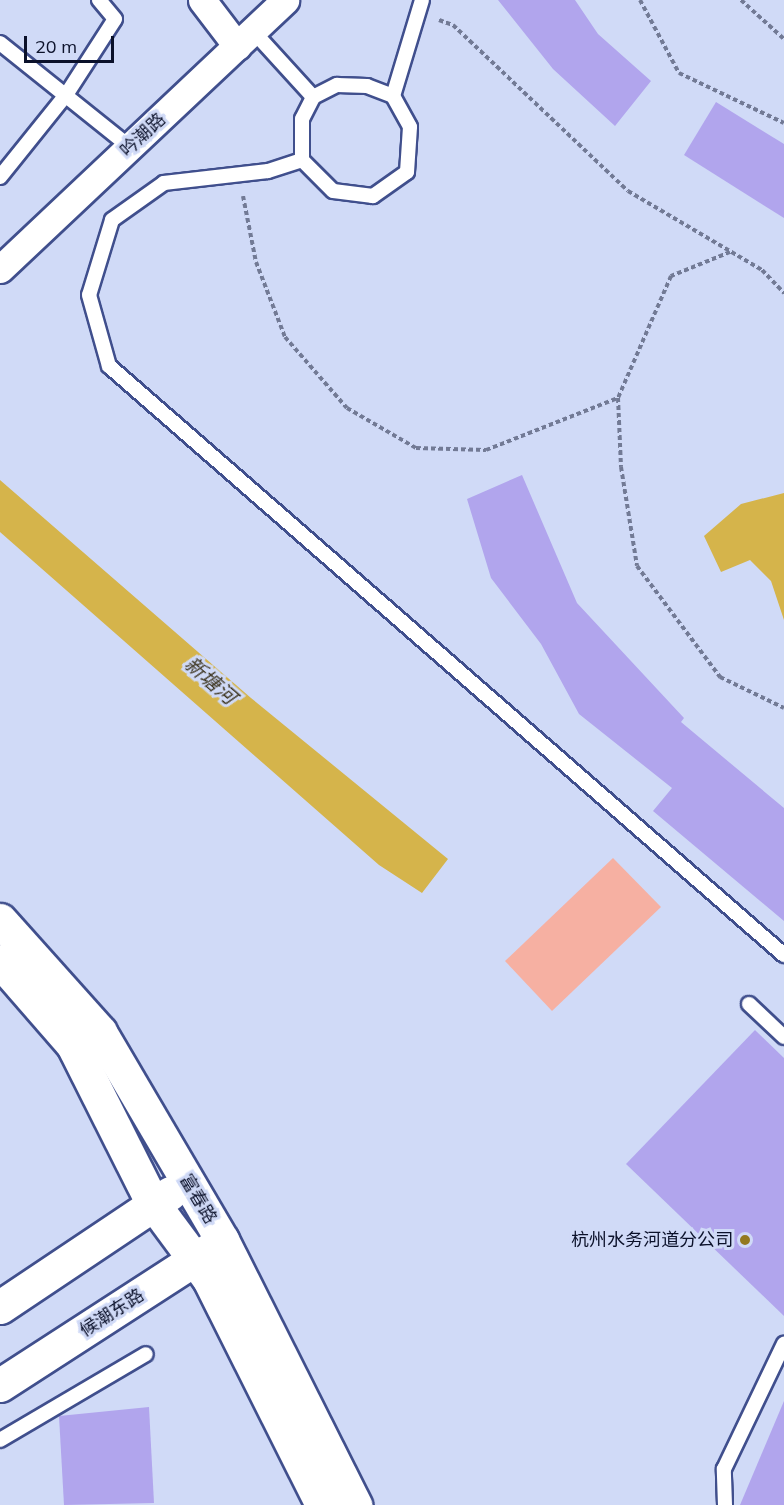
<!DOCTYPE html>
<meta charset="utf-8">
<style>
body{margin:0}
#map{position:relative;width:784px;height:1505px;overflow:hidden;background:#d0daf7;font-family:Mulish,"Noto Sans SC",sans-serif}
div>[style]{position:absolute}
.green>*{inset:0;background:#f6b0a2}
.water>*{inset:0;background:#d5b44b}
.building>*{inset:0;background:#b1a5ed}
.path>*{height:4px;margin-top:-2px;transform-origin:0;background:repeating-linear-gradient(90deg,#727a95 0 4.5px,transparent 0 7.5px)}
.roads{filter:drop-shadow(2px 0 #404f8d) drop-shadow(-2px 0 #404f8d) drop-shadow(0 2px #404f8d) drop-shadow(0 -2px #404f8d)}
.service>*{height:14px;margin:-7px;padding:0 7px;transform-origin:7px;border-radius:7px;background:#fff}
.minor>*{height:27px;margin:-13.5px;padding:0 13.5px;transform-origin:13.5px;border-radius:13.5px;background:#fff}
.tertiary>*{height:33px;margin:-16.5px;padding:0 16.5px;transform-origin:16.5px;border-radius:16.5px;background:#fff}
.dots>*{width:16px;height:16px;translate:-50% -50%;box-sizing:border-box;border:3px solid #d0daf7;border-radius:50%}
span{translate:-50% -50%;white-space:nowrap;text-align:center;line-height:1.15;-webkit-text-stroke:6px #d0daf7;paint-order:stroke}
.street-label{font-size:18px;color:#0b112a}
.poi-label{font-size:18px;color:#0b112a}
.right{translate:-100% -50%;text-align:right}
.water-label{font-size:20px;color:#3a321c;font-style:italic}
.scale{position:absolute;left:24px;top:36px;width:90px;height:27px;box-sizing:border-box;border:3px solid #0b112a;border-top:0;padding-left:8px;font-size:18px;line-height:21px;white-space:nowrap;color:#0b112a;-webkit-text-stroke:4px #d0daf7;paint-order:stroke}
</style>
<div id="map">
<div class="green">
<div style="clip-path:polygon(613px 858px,661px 907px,552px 1011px,505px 961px)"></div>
</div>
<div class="water">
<div style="clip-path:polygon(0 480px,251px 698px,448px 859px,422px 893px,379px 865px,0 532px)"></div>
<div style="clip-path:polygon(784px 493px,784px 620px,771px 581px,750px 560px,721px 572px,704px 536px,741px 504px)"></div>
</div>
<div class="building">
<div style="clip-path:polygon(498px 0,575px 0,598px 34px,651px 81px,615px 126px,553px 69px)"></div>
<div style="clip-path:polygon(716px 102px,784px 144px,784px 218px,684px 155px)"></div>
<div style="clip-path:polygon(522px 475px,577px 603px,684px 718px,681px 722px,784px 808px,784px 921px,653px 811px,672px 788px,579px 714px,541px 644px,491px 578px,467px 499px)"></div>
<div style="clip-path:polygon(755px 1030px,784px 1058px,784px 1316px,626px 1164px)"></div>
<div style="clip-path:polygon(784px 1401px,784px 1505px,740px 1505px)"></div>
<div style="clip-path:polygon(149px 1407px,154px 1503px,64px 1505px,59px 1416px)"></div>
</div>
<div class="path">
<div style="left:640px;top:0;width:83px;rotate:61.9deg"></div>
<div style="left:679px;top:73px;width:116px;rotate:25.5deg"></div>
<div style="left:741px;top:0;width:58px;rotate:42.2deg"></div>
<div style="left:439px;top:20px;width:15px;rotate:20deg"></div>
<div style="left:453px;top:25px;width:241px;rotate:43.5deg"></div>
<div style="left:628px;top:191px;width:156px;rotate:30.5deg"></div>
<div style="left:762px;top:270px;width:32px;rotate:46deg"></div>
<div style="left:243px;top:196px;width:67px;rotate:78.9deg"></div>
<div style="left:256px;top:262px;width:80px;rotate:68.9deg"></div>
<div style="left:285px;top:337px;width:94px;rotate:48.9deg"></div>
<div style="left:347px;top:408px;width:80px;rotate:30.1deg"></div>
<div style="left:416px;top:448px;width:70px;rotate:1.6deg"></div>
<div style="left:486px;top:450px;width:142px;rotate:-21.5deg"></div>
<div style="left:730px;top:252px;width:64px;rotate:157.9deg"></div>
<div style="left:671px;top:276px;width:133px;rotate:113.5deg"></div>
<div style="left:618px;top:398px;width:69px;rotate:87.5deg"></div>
<div style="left:621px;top:467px;width:100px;rotate:80.8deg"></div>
<div style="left:637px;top:566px;width:139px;rotate:53.2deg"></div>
<div style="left:720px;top:677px;width:71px;rotate:25.8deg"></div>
</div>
<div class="roads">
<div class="service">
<div style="left:422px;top:0;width:100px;rotate:106.8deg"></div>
<div style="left:393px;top:96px;width:35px;rotate:61deg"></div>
<div style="left:410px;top:127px;width:45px;rotate:93.8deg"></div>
<div style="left:407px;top:172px;width:42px;rotate:144.8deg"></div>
<div style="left:373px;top:196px;width:40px;rotate:-172.9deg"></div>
<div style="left:333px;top:191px;width:44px;rotate:-135deg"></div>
<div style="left:302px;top:160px;width:36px;rotate:162deg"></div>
<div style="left:268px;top:171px;width:105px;rotate:173.4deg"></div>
<div style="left:164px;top:183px;width:64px;rotate:144.6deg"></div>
<div style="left:112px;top:220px;width:78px;rotate:107deg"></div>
<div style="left:89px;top:295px;width:74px;rotate:74.3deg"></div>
<div style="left:109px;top:366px;width:896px;rotate:41.11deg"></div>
<div style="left:253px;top:31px;width:89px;rotate:47.7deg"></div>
<div style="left:0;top:43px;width:166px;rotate:38.7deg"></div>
<div style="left:302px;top:160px;width:41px;rotate:-90deg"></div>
<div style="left:302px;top:119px;width:25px;rotate:-63deg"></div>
<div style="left:313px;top:97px;width:27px;rotate:-27deg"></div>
<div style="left:337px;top:85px;width:30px;rotate:2deg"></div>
<div style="left:367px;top:86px;width:28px;rotate:21deg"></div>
<div style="left:0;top:177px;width:105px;rotate:-51.2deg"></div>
<div style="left:66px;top:95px;width:90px;rotate:-57.2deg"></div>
<div style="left:115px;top:19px;width:25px;rotate:-130deg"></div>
<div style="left:749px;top:1004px;width:48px;rotate:43.3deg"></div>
<div style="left:0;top:1440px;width:169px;rotate:-30.5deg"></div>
<div style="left:725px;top:1505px;width:36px;rotate:-92deg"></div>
<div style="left:724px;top:1469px;width:139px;rotate:-64.4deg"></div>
</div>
<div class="minor">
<div style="left:202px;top:0;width:58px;rotate:52.7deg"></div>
<div style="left:0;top:269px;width:392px;rotate:-43.3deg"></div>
</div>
<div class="tertiary">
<div style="left:0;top:920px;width:150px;rotate:48.2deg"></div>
<div style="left:100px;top:1032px;width:241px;rotate:59.6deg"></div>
<div style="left:222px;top:1240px;width:297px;rotate:63.3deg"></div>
<div style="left:0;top:961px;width:111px;rotate:49deg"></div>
<div style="left:73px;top:1045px;width:176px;rotate:63.3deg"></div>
<div style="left:152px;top:1202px;width:96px;rotate:53.5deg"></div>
<div style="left:209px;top:1279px;width:253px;rotate:63.4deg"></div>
<div style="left:0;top:1307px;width:205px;rotate:-33.8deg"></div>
<div style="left:0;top:1385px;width:254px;rotate:-32.9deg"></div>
</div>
</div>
<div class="dots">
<div style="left:745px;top:1240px;background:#937920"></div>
</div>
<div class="street-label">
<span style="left:143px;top:135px;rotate:-43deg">吟潮路</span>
<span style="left:198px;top:1199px;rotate:59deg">富春路</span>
<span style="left:112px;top:1313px;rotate:-33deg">候潮东路</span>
</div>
<div class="poi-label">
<span class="right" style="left:733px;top:1240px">杭州水务河道分公司</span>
</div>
<div class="water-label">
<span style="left:211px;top:680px;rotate:41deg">新塘河</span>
</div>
<div class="scale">20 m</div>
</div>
